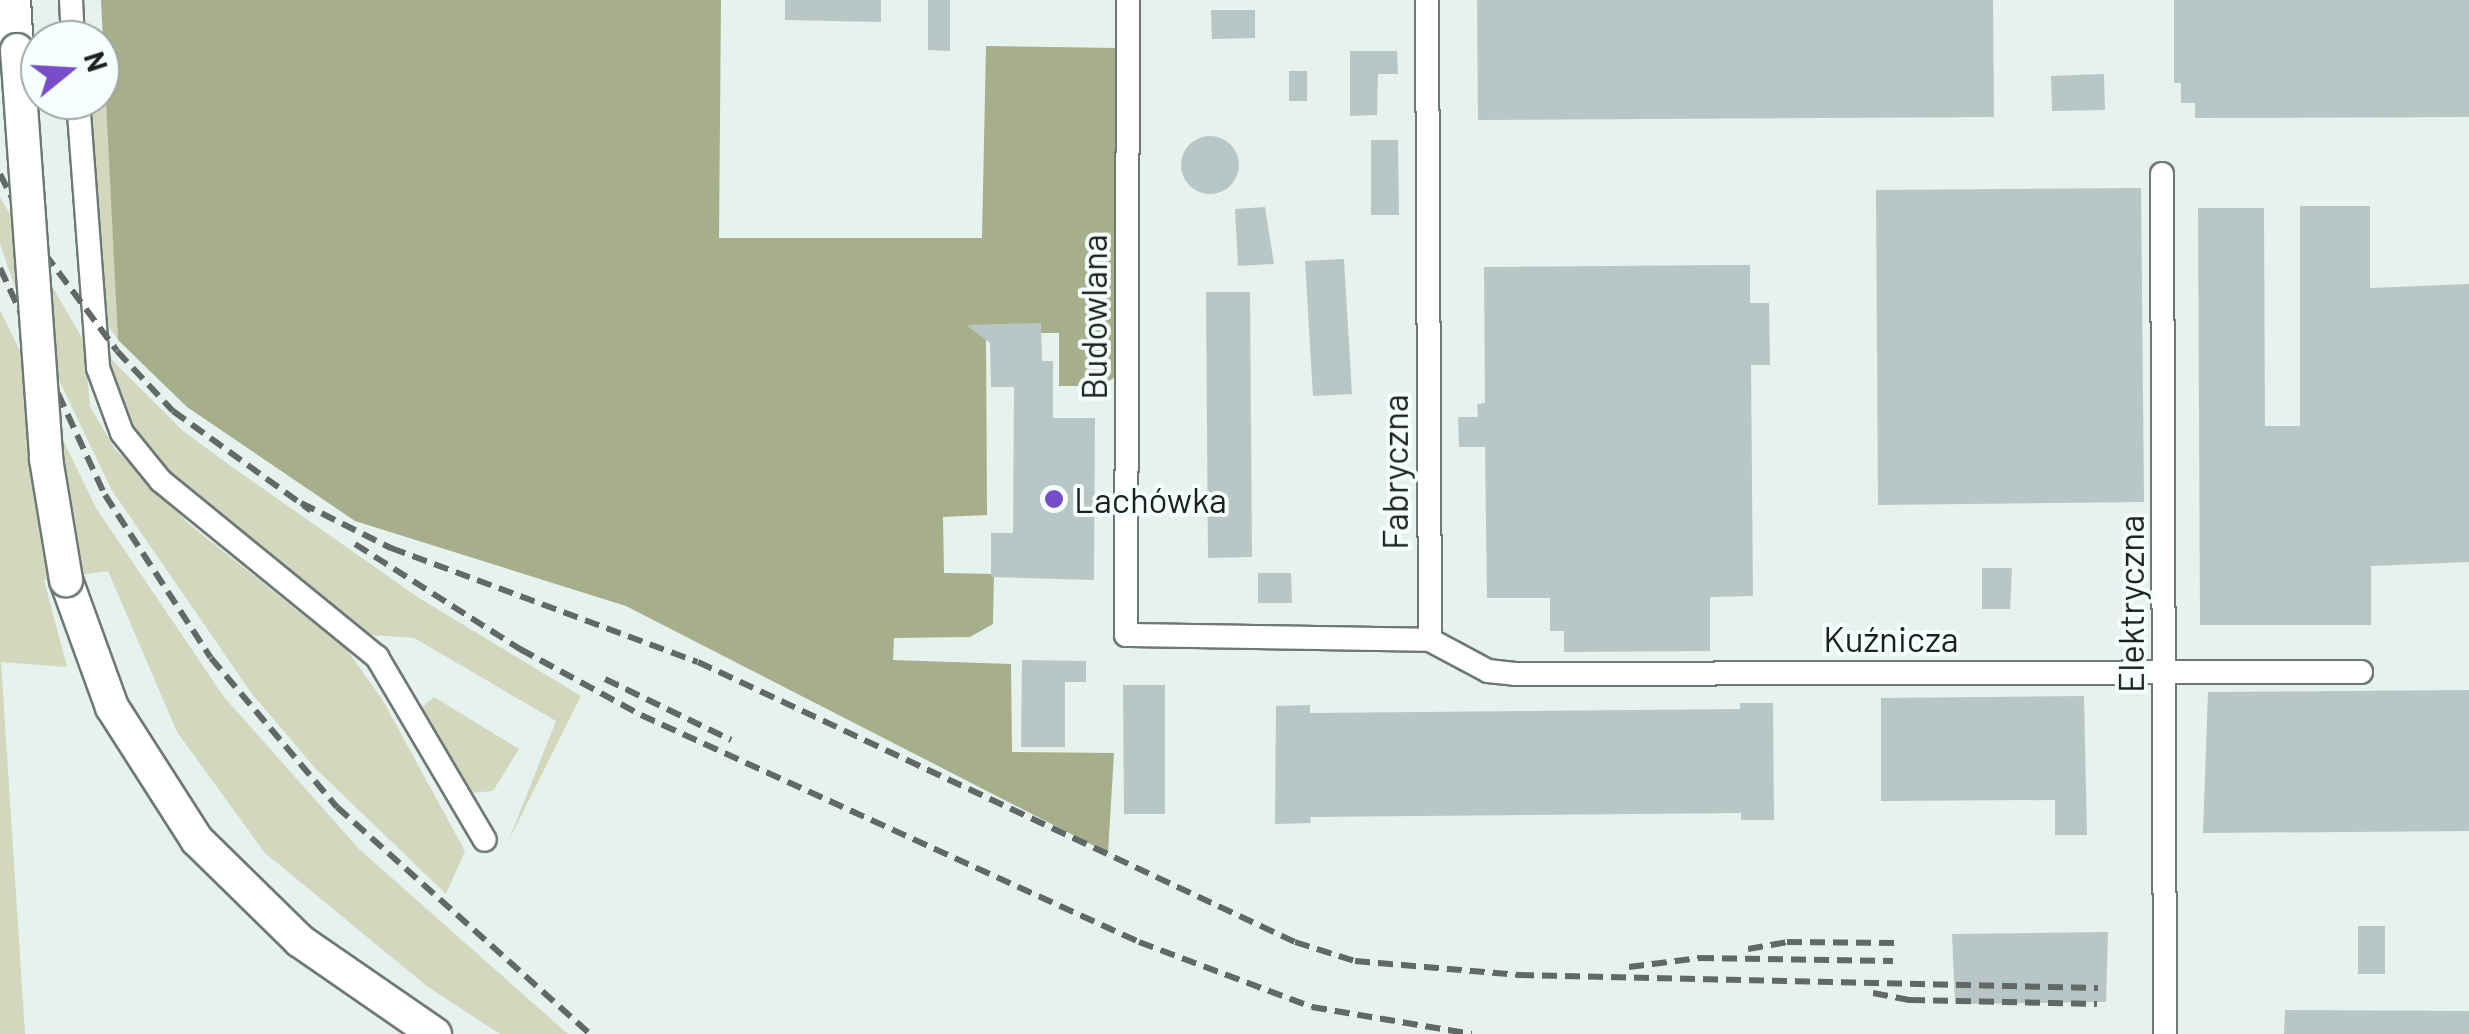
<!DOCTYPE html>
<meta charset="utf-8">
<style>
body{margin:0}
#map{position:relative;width:2469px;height:1034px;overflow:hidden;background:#e6f2ed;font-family:Barlow,sans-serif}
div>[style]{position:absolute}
.green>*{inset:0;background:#d2d7be}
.forest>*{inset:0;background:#a7ae8b}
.building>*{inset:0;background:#b8c6c5}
.round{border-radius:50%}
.roads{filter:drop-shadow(2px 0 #6e7974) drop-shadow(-2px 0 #6e7974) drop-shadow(0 2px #6e7974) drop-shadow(0 -2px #6e7974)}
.minor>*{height:22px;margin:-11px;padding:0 11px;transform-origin:11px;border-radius:11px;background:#fff}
.secondary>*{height:32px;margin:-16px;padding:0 16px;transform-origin:16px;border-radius:16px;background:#fff}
.rail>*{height:6px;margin-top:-3px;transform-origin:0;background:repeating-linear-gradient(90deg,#616865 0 15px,transparent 0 23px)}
.bridges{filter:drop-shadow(2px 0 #6e7974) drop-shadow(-2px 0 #6e7974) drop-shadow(0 2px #6e7974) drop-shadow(0 -2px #6e7974)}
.secondary-bridge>*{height:32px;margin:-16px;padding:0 16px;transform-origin:16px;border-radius:16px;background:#fff}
.dots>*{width:28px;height:28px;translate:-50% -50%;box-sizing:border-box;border:5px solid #f5fffb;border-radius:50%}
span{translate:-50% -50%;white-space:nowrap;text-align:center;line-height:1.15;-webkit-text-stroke:8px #f5fffb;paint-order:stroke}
.street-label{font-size:35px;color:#1c211f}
.poi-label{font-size:35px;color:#1c211f}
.left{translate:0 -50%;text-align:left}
.north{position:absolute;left:20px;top:20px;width:100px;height:100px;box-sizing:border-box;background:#f5fffb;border:2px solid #9ea6a3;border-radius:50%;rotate:72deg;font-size:28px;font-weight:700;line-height:40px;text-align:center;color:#1c211f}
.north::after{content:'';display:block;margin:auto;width:35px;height:45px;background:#774ec7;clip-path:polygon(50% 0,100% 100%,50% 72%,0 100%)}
</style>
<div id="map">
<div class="green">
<div style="clip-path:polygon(100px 84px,107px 84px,118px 340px,106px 323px,88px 100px,100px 100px)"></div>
<div style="clip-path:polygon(0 197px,85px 343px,90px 407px,115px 449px,189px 524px,347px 650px,382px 699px,465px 851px,446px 894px,315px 768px,252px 694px,111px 489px,16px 290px,0 244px)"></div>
<div style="clip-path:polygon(0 310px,96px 508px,224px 697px,359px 849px,568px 1034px,500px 1034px,428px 987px,265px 853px,177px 732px,108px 571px,44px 580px,67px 667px,1px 662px,25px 1034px,0 1034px)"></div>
<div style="clip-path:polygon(105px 353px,183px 431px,228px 464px,419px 598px,581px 696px,508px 842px,556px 721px,414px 638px,371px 635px,223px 516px,150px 455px,126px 424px)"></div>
<div style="clip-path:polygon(434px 697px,519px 749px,493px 791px,470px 793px,422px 707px)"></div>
</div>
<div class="forest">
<div style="clip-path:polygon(101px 0,721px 0,719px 238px,982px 238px,986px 46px,1117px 48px,1115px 377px,1102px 386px,1059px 386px,1059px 333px,986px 333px,987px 515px,943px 517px,944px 573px,994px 574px,993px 624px,970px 637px,894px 638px,893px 660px,1011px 664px,1012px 752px,1114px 753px,1108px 853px,626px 606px,355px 521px,187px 407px,118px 340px)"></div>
</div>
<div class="building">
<div style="clip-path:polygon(785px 0,881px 0,881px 22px,785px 20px)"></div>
<div style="clip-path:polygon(928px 0,950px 0,950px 51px,928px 50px)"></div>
<div style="clip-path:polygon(1477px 0,1993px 0,1994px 117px,1478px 120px)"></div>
<div style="clip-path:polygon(2174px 0,2469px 0,2469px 117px,2195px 118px,2195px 103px,2181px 103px,2181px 83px,2174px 83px)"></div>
<div style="clip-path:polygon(1211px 10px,1255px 10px,1255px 38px,1212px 39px)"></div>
<div style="clip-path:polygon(1350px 51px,1397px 51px,1398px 74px,1378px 74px,1377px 115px,1350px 116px)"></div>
<div style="clip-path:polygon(1289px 71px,1307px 71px,1307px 101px,1289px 101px)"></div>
<div style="clip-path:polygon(2104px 74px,2105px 110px,2052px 111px,2051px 76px)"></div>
<div class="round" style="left:1181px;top:136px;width:58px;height:58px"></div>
<div style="clip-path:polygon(1371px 140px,1398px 140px,1399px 215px,1371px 215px)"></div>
<div style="clip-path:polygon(2141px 188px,2144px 502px,1878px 505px,1876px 190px)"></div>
<div style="clip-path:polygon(2300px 206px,2370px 206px,2370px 288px,2469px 284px,2469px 562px,2371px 566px,2371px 625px,2200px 625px,2198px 208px,2264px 208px,2265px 426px,2300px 426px)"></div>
<div style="clip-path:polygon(1265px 207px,1274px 264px,1238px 266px,1235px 209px)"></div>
<div style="clip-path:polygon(1344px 259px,1352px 394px,1313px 396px,1305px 261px)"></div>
<div style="clip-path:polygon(1723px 265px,1750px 265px,1750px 303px,1769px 303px,1770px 365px,1751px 365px,1753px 596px,1710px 597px,1710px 651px,1564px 652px,1564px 631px,1550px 631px,1550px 598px,1487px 598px,1485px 447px,1459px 447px,1458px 417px,1478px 417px,1477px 404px,1485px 403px,1484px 267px)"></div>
<div style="clip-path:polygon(1206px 292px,1250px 292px,1252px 557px,1208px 558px)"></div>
<div style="clip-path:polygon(1041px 323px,1042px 361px,1053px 361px,1053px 418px,1095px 418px,1094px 580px,991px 577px,991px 533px,1013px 533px,1014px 387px,991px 387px,990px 343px,966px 325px)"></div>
<div style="clip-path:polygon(1982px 568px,2012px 568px,2010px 609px,1982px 609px)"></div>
<div style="clip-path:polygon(1258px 573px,1291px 573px,1292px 603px,1258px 603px)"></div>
<div style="clip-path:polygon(1022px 660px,1086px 661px,1086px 682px,1065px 682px,1065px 747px,1021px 747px)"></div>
<div style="clip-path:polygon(1123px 685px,1165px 685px,1165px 814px,1124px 814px)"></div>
<div style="clip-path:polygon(2469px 690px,2469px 831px,2203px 833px,2208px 692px)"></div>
<div style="clip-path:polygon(2084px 696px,2087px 835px,2055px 835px,2055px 800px,1881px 801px,1881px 698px)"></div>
<div style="clip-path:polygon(1740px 703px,1773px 703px,1774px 820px,1741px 820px,1741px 813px,1310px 817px,1311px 823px,1275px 824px,1276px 706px,1310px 705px,1310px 713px,1740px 709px)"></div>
<div style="clip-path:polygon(2358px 926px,2385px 926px,2385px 974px,2358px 974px)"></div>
<div style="clip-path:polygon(2108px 932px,2106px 1002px,1955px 1004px,1952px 934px)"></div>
<div style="clip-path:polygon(2285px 1010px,2469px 1011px,2469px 1034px,2284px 1034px)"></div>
</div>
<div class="roads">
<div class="minor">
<div style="left:71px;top:0;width:40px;rotate:87.1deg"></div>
<div style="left:1128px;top:0;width:635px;rotate:90.18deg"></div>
<div style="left:1126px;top:635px;width:304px;rotate:0.9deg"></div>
<div style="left:1430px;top:640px;width:640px;rotate:-90.27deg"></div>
<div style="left:78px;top:100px;width:269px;rotate:85.7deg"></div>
<div style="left:98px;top:368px;width:69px;rotate:69.7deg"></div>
<div style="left:122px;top:433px;width:62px;rotate:50.9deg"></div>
<div style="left:161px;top:481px;width:279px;rotate:39.2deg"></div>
<div style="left:377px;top:657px;width:212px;rotate:59.5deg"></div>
<div style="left:2162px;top:174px;width:860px;rotate:89.8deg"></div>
<div style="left:1430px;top:640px;width:66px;rotate:28.1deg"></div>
<div style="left:1488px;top:671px;width:27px;rotate:6deg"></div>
<div style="left:1515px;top:674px;width:846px;rotate:-0.14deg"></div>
</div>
<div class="secondary">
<div style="left:14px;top:0;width:50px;rotate:86.6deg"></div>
<div style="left:66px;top:580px;width:135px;rotate:70.1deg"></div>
<div style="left:112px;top:707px;width:158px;rotate:57.4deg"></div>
<div style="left:197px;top:840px;width:144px;rotate:44.4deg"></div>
<div style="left:300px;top:941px;width:164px;rotate:34.6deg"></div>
</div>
</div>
<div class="rail">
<div style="left:0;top:174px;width:68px;rotate:63.1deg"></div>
<div style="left:31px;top:235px;width:144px;rotate:53.4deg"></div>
<div style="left:117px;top:351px;width:82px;rotate:47deg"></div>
<div style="left:173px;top:411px;width:170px;rotate:35.9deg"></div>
<div style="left:0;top:268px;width:250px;rotate:65.2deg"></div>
<div style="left:105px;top:495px;width:194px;rotate:57deg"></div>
<div style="left:211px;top:658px;width:195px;rotate:49.8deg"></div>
<div style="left:337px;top:807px;width:340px;rotate:41.9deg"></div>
<div style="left:301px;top:503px;width:101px;rotate:26.6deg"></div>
<div style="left:391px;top:548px;width:327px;rotate:20.4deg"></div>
<div style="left:698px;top:662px;width:659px;rotate:25.13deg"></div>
<div style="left:1295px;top:942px;width:63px;rotate:17.6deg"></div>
<div style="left:1355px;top:961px;width:165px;rotate:4.9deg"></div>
<div style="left:1519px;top:975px;width:579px;rotate:1.29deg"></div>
<div style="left:355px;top:544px;width:196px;rotate:32.5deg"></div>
<div style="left:520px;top:649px;width:138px;rotate:28.6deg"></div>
<div style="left:641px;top:715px;width:547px;rotate:24.5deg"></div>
<div style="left:1139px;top:942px;width:185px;rotate:20.6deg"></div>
<div style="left:1312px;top:1007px;width:162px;rotate:9.6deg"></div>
<div style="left:605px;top:679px;width:140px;rotate:25.8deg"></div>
<div style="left:1748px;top:949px;width:40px;rotate:-10deg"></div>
<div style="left:1787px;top:942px;width:110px;rotate:0.5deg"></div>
<div style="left:1629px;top:967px;width:71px;rotate:-7.3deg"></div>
<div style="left:1699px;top:958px;width:194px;rotate:0.9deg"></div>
<div style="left:1873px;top:993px;width:38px;rotate:11deg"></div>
<div style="left:1910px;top:1000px;width:187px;rotate:1.2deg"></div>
</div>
<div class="bridges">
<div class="secondary-bridge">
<div style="left:17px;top:50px;width:410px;rotate:85.9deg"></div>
<div style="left:46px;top:459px;width:123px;rotate:80.6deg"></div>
</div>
</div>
<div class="dots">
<div style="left:1054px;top:499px;background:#774ec7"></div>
</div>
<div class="street-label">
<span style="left:1093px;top:317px;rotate:-90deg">Budowlana</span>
<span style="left:1394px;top:472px;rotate:-90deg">Fabryczna</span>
<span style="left:2130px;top:604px;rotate:-90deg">Elektryczna</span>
<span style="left:1891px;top:638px">Kuźnicza</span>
</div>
<div class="poi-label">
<span class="left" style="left:1074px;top:499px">Lachówka</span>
</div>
<div class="north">N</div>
</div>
